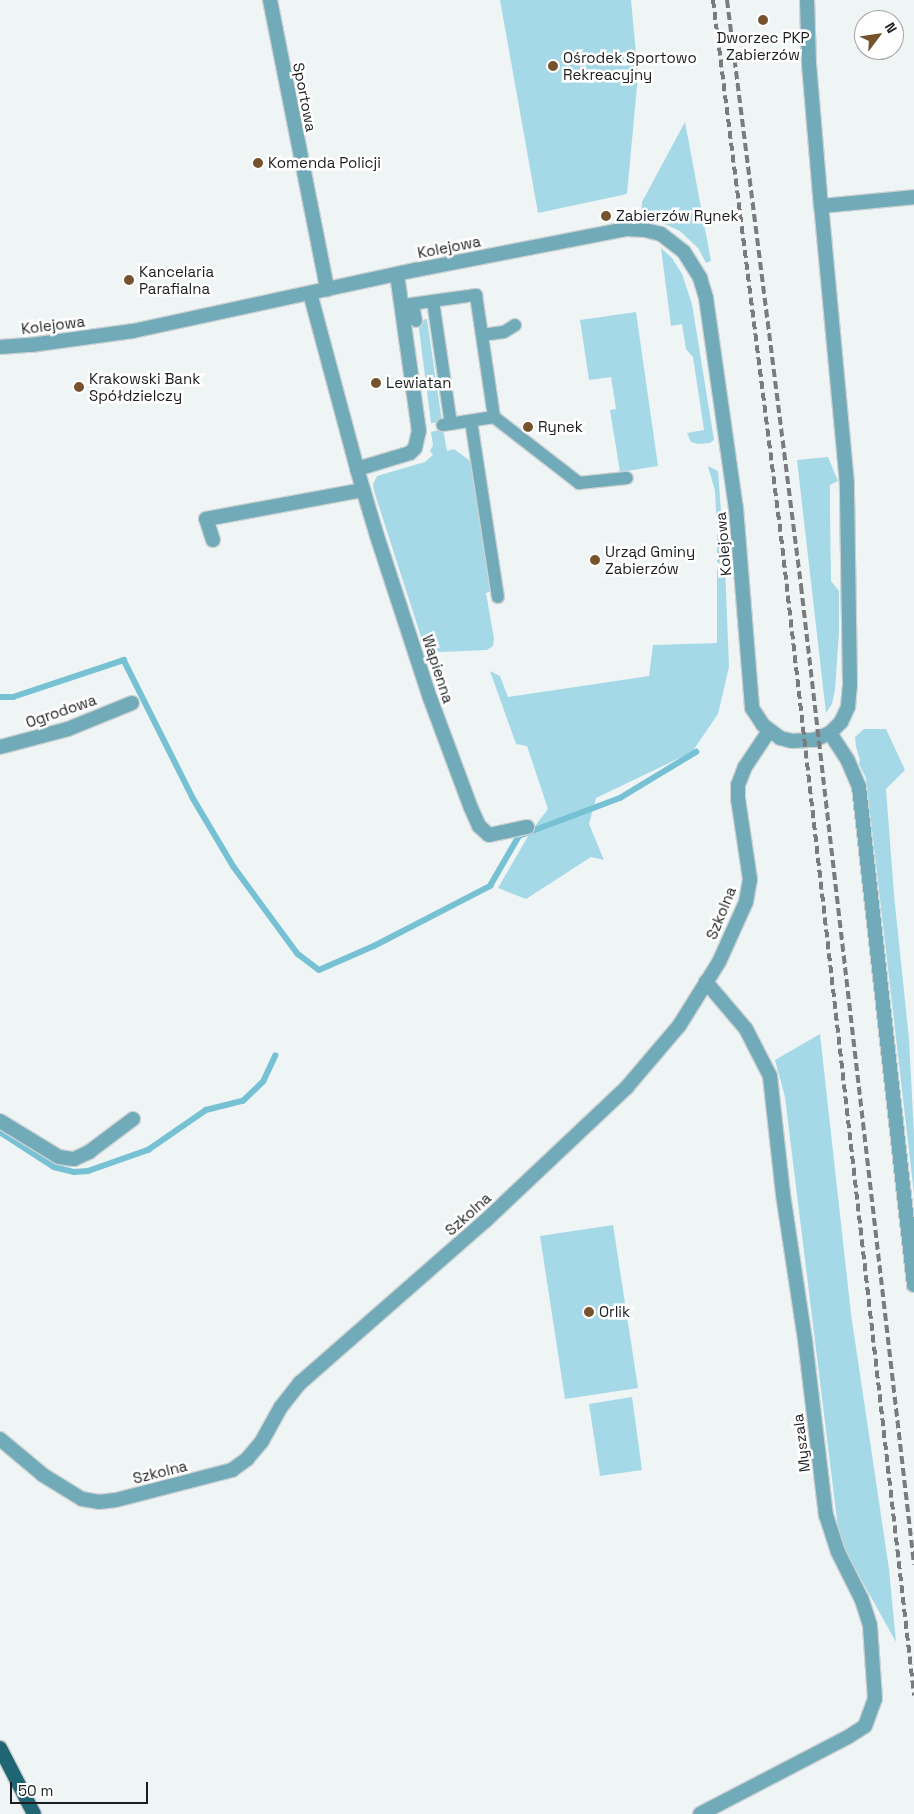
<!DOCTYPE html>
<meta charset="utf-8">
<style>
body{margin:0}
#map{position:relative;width:914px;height:1814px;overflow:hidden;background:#eff4f5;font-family:"Space Grotesk",sans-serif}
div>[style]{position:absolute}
.green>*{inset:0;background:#a6d9e7}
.stream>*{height:5.5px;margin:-2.75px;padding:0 2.75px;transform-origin:2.75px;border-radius:2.75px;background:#77c1d4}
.roads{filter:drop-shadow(1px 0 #cdd2d3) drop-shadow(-1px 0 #cdd2d3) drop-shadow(0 1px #cdd2d3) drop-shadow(0 -1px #cdd2d3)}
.pedestrian>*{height:12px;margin:-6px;padding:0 6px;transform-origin:6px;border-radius:6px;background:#71aab8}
.minor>*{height:14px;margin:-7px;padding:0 7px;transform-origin:7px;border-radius:7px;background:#71aab8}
.tertiary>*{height:14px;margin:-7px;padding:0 7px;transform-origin:7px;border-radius:7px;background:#71aab8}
.primary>*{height:14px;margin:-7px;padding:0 7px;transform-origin:7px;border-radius:7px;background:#206574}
.rail>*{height:4px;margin-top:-2px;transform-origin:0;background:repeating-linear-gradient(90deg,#797b7c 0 8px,transparent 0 12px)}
.dots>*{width:14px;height:14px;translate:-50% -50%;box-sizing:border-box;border:2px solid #fff;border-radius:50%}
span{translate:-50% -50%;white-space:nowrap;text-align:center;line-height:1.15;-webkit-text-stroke:5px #fff;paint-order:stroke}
.poi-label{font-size:15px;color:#1c1d1e}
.left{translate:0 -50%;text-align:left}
.street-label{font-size:15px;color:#1c1d1e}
.north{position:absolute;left:854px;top:10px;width:50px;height:50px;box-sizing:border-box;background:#fff;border:1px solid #a4a5a5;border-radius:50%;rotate:59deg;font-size:14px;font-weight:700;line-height:20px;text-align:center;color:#1c1d1e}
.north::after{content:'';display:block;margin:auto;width:18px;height:22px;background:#77532d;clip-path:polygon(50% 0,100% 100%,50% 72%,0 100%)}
.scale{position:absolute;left:10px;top:1782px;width:138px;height:22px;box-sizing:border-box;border:2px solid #1c1d1e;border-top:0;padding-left:6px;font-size:15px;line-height:18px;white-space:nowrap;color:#1c1d1e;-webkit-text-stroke:4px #fff;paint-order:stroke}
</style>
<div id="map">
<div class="green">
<div style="clip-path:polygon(500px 0,631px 0,638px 75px,627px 194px,538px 213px)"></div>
<div style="clip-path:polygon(685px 122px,711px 261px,706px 263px,698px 248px,680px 231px,658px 221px,641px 219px,642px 202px)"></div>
<div style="clip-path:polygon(661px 248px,672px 258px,682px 274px,692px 304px,714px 440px,710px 443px,698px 444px,691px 442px,687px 433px,704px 430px,693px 357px,686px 349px,682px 324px,671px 326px)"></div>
<div style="clip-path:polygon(636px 312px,658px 466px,620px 472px,610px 410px,616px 409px,611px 377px,589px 380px,580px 320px)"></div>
<div style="clip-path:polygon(427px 319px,442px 422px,431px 423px,418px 321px)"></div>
<div style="clip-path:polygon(443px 429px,447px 451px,454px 449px,473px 463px,492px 591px,486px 593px,494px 639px,493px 646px,487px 650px,440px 652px,424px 646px,374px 491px,373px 484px,377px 476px,425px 462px,433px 455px,430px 451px,433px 445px,431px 432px)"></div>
<div style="clip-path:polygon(828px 457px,838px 481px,830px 485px,830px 511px,831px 581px,839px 591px,839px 632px,835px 690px,832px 704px,826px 713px,797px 460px)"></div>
<div style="clip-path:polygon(708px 466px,718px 471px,725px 566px,729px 667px,718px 714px,692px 752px,596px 798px,589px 824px,604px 860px,591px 857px,526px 899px,498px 888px,531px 831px,548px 809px,527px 746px,516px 744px,490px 671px,500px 676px,508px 697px,649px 676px,653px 645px,717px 643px,717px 528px,715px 491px)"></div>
<div style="clip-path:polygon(864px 729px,886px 729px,905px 770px,886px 789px,894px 895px,909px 1039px,914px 1134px,914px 1194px,866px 778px,859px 764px,860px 760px,856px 747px,855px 737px)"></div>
<div style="clip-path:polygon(820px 1034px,851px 1314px,889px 1569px,896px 1642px,847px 1554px,838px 1528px,785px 1097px,775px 1060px)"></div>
<div style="clip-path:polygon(613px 1225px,638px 1388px,565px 1399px,540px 1236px)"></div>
<div style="clip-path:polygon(632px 1397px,642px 1470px,600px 1476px,589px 1404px)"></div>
</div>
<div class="stream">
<div style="left:0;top:697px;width:13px"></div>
<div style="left:13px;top:697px;width:117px;rotate:-18.4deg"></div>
<div style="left:124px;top:660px;width:154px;rotate:63.4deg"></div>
<div style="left:193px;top:798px;width:80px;rotate:59.3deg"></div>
<div style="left:234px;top:867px;width:108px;rotate:53.7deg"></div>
<div style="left:298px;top:954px;width:26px;rotate:37deg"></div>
<div style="left:319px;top:970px;width:60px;rotate:-23.6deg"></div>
<div style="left:374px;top:946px;width:131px;rotate:-27.3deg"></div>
<div style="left:490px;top:886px;width:58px;rotate:-59.9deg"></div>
<div style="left:519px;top:836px;width:108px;rotate:-20.6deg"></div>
<div style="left:620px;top:798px;width:89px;rotate:-31.2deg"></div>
<div style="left:0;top:1132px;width:64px;rotate:32.9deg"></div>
<div style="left:54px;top:1167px;width:21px;rotate:14deg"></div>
<div style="left:74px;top:1172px;width:14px;rotate:-4deg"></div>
<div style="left:88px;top:1171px;width:64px;rotate:-19.3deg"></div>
<div style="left:148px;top:1150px;width:70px;rotate:-34.6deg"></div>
<div style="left:206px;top:1110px;width:38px;rotate:-14deg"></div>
<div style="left:243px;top:1101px;width:28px;rotate:-44deg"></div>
<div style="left:263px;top:1082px;width:29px;rotate:-65deg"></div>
</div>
<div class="roads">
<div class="pedestrian">
<div style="left:433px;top:301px;width:124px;rotate:81.7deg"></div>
<div style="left:411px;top:304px;width:66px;rotate:-7.9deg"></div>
<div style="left:476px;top:295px;width:123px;rotate:81.6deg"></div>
<div style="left:494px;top:417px;width:52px;rotate:171.1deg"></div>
<div style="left:413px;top:304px;width:17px;rotate:80deg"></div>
<div style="left:482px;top:335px;width:22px;rotate:-8deg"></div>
<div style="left:504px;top:332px;width:13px;rotate:-32deg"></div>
<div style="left:494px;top:417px;width:108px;rotate:37.8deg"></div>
<div style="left:579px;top:483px;width:48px;rotate:-5.9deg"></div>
<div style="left:471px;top:421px;width:178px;rotate:81.3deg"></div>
</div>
<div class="minor">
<div style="left:270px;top:0;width:295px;rotate:78.8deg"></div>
<div style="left:807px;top:0;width:64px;rotate:88.2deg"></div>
<div style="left:809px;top:64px;width:143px;rotate:85.2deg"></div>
<div style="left:310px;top:293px;width:182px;rotate:75deg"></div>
<div style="left:357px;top:469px;width:70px;rotate:73.4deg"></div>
<div style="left:377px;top:536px;width:170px;rotate:71.9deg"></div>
<div style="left:430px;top:698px;width:117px;rotate:69.6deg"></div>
<div style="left:471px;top:808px;width:20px;rotate:66deg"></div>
<div style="left:479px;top:826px;width:13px;rotate:42deg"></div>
<div style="left:489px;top:835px;width:39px;rotate:-12deg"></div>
<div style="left:357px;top:469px;width:55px;rotate:-16.8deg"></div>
<div style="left:410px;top:453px;width:7px;rotate:-45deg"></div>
<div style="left:415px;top:448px;width:17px;rotate:-77deg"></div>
<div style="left:419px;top:431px;width:158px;rotate:-98deg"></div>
<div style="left:213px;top:540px;width:22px;rotate:-108deg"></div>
<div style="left:206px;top:519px;width:160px;rotate:-10.5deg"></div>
<div style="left:830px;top:733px;width:33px;rotate:57deg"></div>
<div style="left:848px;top:761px;width:28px;rotate:67deg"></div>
<div style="left:859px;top:787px;width:501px;rotate:83.7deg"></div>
<div style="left:0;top:747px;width:70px;rotate:-14.8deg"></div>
<div style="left:68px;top:729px;width:69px;rotate:-22.1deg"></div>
<div style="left:0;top:1121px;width:69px;rotate:31.4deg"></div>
<div style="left:59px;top:1157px;width:15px;rotate:8deg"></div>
<div style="left:74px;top:1159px;width:17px;rotate:-25deg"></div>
<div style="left:89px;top:1152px;width:55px;rotate:-36.9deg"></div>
<div style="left:0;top:1439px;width:56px;rotate:39.9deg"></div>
<div style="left:43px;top:1475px;width:46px;rotate:31.6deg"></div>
<div style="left:82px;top:1499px;width:17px;rotate:10deg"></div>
<div style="left:99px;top:1502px;width:17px;rotate:-7deg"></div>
<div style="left:116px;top:1500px;width:120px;rotate:-14.5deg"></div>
<div style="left:232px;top:1470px;width:19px;rotate:-36deg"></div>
<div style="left:247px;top:1459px;width:23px;rotate:-50deg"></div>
<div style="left:262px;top:1441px;width:39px;rotate:-61deg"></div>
<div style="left:281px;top:1407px;width:31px;rotate:-52deg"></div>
<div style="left:300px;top:1383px;width:246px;rotate:-41.2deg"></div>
<div style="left:485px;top:1221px;width:195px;rotate:-43.3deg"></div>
<div style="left:627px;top:1087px;width:80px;rotate:-49.6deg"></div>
<div style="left:679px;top:1026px;width:75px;rotate:-58deg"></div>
<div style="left:719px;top:962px;width:66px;rotate:-65.8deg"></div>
<div style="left:746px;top:902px;width:23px;rotate:-80deg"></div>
<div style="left:750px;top:879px;width:81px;rotate:-98.5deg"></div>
<div style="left:738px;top:799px;width:14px;rotate:-90deg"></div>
<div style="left:738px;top:785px;width:19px;rotate:-69deg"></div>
<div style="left:745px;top:767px;width:43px;rotate:-56.3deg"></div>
<div style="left:700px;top:1814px;width:167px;rotate:-27.5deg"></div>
<div style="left:848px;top:1737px;width:20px;rotate:-33deg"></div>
<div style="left:865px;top:1726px;width:29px;rotate:-70deg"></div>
<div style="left:875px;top:1699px;width:74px;rotate:-93.9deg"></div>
<div style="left:870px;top:1625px;width:28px;rotate:-108deg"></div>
<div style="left:861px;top:1598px;width:51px;rotate:-116.6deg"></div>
<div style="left:838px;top:1552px;width:38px;rotate:-108deg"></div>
<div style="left:826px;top:1516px;width:177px;rotate:-96.8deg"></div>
<div style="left:805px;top:1340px;width:148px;rotate:-98.6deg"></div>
<div style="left:783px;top:1194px;width:119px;rotate:-96.3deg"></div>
<div style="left:770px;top:1076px;width:53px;rotate:-117.1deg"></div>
<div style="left:746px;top:1029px;width:62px;rotate:-130.4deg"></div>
</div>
<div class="tertiary">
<div style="left:0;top:347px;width:31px;rotate:-4deg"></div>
<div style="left:31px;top:345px;width:103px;rotate:-7.8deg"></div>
<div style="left:133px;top:331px;width:289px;rotate:-12.2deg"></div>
<div style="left:416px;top:270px;width:215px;rotate:-11deg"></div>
<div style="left:627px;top:229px;width:18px;rotate:3deg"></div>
<div style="left:645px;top:230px;width:16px;rotate:14deg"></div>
<div style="left:661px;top:234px;width:29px;rotate:38deg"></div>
<div style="left:684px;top:252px;width:31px;rotate:58deg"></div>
<div style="left:700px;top:278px;width:21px;rotate:73deg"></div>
<div style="left:706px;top:298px;width:212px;rotate:81.9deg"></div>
<div style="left:736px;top:508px;width:201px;rotate:85.4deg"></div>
<div style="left:752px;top:708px;width:20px;rotate:57deg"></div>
<div style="left:763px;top:725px;width:21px;rotate:37deg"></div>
<div style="left:780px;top:738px;width:12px;rotate:14deg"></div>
<div style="left:792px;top:741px;width:22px;rotate:-3deg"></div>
<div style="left:814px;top:740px;width:17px;rotate:-24deg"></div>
<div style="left:830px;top:733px;width:16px;rotate:-45deg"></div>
<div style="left:841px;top:722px;width:17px;rotate:-65deg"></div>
<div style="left:848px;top:707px;width:23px;rotate:-85deg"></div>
<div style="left:850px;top:684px;width:200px;rotate:-90.9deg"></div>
<div style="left:847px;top:484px;width:279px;rotate:-95.3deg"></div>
<div style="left:821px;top:206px;width:93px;rotate:-5.5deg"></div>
</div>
<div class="primary">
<div style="left:0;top:1748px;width:74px;rotate:62.7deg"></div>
</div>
</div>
<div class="rail">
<div style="left:713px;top:0;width:540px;rotate:82.77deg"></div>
<div style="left:781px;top:536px;width:1167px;rotate:83.45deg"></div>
<div style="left:727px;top:0;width:591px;rotate:82.8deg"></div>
<div style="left:801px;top:586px;width:985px;rotate:83.41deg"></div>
</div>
<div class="dots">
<div style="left:763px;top:20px;background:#77532d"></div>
<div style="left:553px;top:66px;background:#77532d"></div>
<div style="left:258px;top:163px;background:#77532d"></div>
<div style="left:606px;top:216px;background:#77532d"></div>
<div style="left:129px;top:280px;background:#77532d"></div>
<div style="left:376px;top:383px;background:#77532d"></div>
<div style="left:79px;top:387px;background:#77532d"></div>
<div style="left:528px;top:427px;background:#77532d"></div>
<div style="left:595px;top:560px;background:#77532d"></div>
<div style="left:589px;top:1312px;background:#77532d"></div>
</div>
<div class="poi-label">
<span style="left:763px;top:46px">Dworzec PKP<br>Zabierzów</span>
<span class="left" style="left:563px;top:66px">Ośrodek Sportowo<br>Rekreacyjny</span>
<span class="left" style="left:268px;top:163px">Komenda Policji</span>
<span class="left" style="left:616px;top:216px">Zabierzów Rynek</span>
<span class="left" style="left:139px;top:280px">Kancelaria<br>Parafialna</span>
<span class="left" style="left:89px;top:387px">Krakowski Bank<br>Spółdzielczy</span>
<span class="left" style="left:386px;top:383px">Lewiatan</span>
<span class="left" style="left:538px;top:427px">Rynek</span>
<span class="left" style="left:605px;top:560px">Urząd Gminy<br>Zabierzów</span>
<span class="left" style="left:599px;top:1312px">Orlik</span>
</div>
<div class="street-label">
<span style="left:305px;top:97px;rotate:79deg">Sportowa</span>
<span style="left:449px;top:247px;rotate:-11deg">Kolejowa</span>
<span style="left:53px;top:325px;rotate:-7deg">Kolejowa</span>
<span style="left:723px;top:544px;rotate:-95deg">Kolejowa</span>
<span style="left:438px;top:669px;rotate:72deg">Wapienna</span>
<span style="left:61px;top:711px;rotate:-19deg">Ogrodowa</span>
<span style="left:721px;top:913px;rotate:-68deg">Szkolna</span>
<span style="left:468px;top:1214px;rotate:-42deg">Szkolna</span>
<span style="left:801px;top:1443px;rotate:-97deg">Myszala</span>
<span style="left:160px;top:1472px;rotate:-14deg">Szkolna</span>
</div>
<div class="north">N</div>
<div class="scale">50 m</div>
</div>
